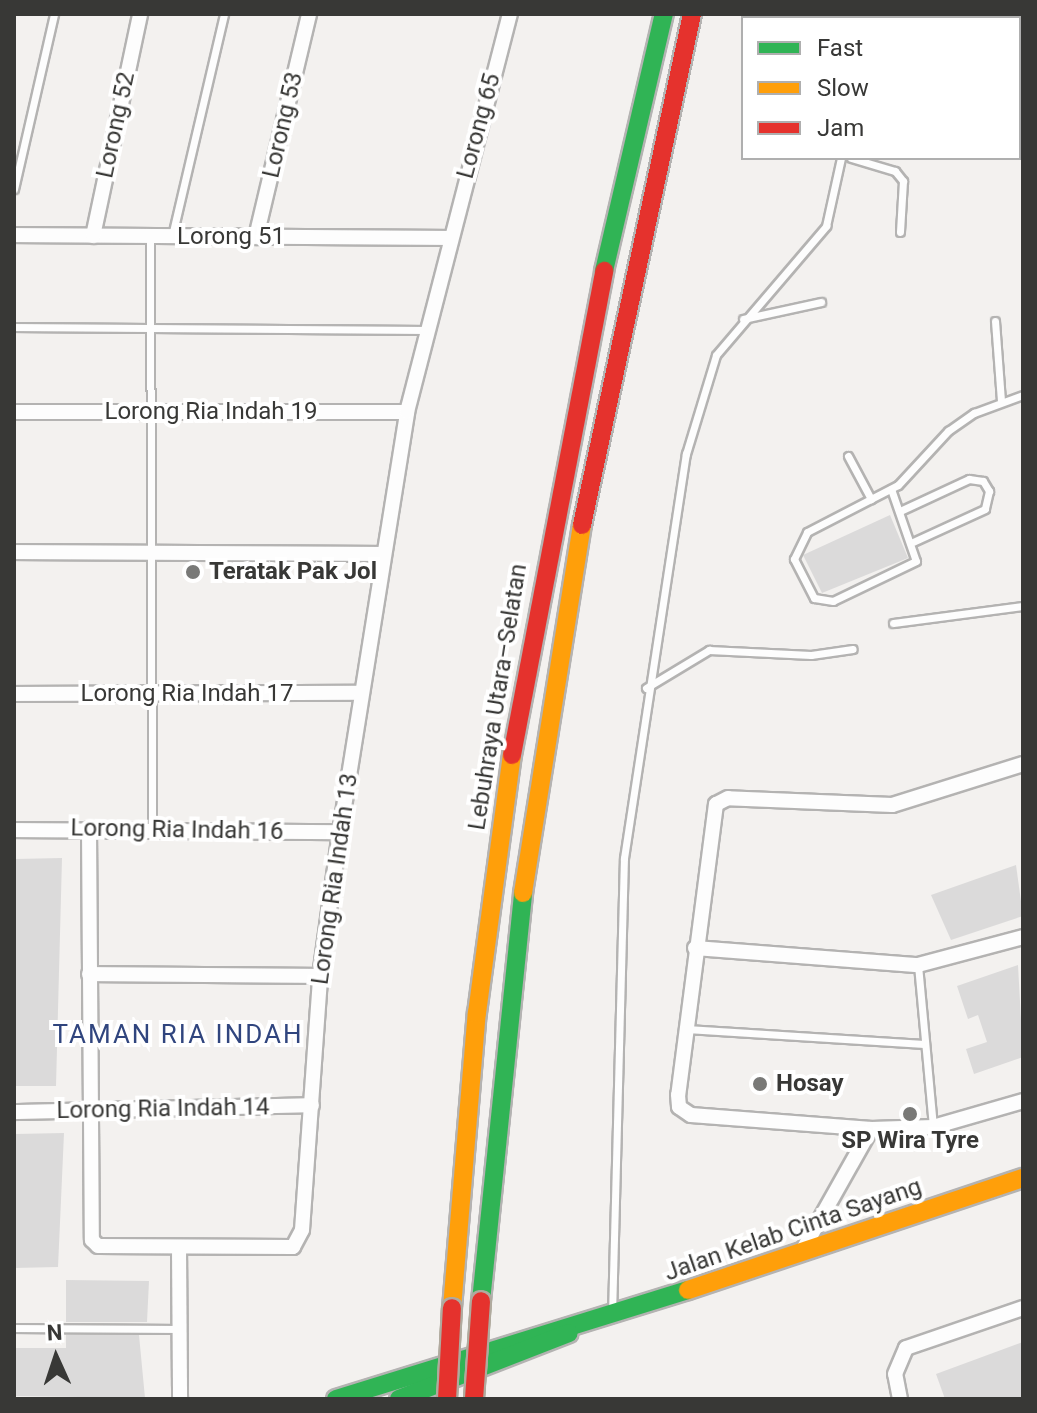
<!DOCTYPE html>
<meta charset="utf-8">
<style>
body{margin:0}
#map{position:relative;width:1037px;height:1413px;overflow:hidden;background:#f3f1ef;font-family:Roboto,sans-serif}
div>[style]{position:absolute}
.green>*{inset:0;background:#f5deaf}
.building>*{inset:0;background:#dbdada}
.roads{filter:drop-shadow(2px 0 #b4b3b2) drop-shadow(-2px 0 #b4b3b2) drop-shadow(0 2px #b4b3b2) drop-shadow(0 -2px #b4b3b2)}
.lane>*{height:7px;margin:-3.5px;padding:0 3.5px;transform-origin:3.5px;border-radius:3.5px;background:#fdfdfd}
.street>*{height:14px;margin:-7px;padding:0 7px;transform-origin:7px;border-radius:7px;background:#fdfdfd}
.fast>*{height:18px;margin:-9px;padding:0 9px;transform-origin:9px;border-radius:9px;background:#30b455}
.slow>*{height:18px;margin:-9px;padding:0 9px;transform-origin:9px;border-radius:9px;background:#ff9f0a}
.jam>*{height:18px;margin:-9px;padding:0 9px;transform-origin:9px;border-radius:9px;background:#e5322d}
.bridges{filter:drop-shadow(2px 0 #b0aa9e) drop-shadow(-2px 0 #b0aa9e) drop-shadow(0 2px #b0aa9e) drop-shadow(0 -2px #b0aa9e)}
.jam-bridge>*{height:18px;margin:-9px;padding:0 9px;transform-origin:9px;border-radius:9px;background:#e5322d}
.dots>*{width:22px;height:22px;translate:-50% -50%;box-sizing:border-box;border:4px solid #fff;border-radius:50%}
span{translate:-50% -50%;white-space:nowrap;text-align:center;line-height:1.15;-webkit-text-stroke:8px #fff;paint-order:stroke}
.street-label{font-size:24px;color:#383836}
.poi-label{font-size:24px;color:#383836;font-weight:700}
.left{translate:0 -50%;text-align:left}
.neighbourhood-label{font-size:26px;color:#30457e;letter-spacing:2px}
.frame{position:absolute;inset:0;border:16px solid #383836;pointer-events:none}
.legend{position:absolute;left:741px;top:16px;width:280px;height:144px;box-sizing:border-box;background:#fff;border:2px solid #afafaf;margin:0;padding:10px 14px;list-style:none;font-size:24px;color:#383836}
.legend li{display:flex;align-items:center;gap:16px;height:40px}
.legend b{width:40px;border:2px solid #afafaf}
.north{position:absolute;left:16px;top:1317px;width:80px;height:80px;-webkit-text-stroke:6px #fff;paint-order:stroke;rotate:357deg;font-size:22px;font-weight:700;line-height:32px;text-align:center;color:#383836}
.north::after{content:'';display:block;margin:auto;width:28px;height:36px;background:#383836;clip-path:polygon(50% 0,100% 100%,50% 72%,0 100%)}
</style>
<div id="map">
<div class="green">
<div style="clip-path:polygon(830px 14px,1023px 14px,1023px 55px,1019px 18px)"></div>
</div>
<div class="building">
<div style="clip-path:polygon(890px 515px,908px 558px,822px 593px,803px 555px)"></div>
<div style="clip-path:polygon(62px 858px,56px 1086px,14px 1086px,15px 859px)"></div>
<div style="clip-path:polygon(1016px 865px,1023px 916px,951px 940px,931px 895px)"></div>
<div style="clip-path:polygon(1018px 965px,1023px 1057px,974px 1074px,966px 1049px,987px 1042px,978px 1015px,968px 1019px,957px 986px)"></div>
<div style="clip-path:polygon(64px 1133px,58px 1267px,14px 1268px,15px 1134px)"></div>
<div style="clip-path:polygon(66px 1280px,149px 1281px,147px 1322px,66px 1322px)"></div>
<div style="clip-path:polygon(66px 1335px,139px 1335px,145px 1398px,14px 1396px,14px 1348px,66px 1348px)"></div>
<div style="clip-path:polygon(1023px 1342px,1023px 1399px,945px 1399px,936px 1374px)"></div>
</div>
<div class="roads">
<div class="lane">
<div style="left:851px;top:158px;width:46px;rotate:16.5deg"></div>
<div style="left:895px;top:171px;width:13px;rotate:51deg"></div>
<div style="left:903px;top:181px;width:51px;rotate:93.4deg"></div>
<div style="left:14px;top:189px;width:180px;rotate:-77.1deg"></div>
<div style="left:150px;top:236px;width:594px;rotate:89.81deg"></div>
<div style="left:172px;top:236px;width:228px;rotate:-76.8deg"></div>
<div style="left:743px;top:319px;width:80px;rotate:-12.3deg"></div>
<div style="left:995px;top:321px;width:80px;rotate:85.7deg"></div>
<div style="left:14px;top:327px;width:410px;rotate:0.4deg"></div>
<div style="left:848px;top:456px;width:49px;rotate:61.9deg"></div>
<div style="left:891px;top:489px;width:76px;rotate:70.9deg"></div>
<div style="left:916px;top:561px;width:92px;rotate:154.3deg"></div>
<div style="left:833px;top:601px;width:19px;rotate:-171deg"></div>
<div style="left:814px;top:598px;width:44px;rotate:-117.1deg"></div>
<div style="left:794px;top:559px;width:30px;rotate:-64deg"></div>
<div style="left:807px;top:532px;width:102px;rotate:-27.3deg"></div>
<div style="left:898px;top:485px;width:74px;rotate:-47.2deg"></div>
<div style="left:948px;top:431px;width:32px;rotate:-35deg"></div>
<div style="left:974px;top:413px;width:52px;rotate:-20.2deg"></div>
<div style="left:900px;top:511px;width:76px;rotate:-24.9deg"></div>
<div style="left:969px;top:479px;width:14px;rotate:8deg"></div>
<div style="left:983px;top:481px;width:12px;rotate:59deg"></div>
<div style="left:989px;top:491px;width:18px;rotate:103deg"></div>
<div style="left:985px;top:509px;width:79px;rotate:155.4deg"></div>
<div style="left:893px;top:623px;width:131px;rotate:-7.5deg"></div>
<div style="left:646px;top:688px;width:74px;rotate:-31.1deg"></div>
<div style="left:709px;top:650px;width:102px;rotate:2.8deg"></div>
<div style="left:811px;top:655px;width:42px;rotate:-8.1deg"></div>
<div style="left:918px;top:965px;width:162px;rotate:84.7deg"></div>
<div style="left:686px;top:1029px;width:239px;rotate:3.6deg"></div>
<div style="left:612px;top:1315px;width:457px;rotate:-88.5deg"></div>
<div style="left:624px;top:858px;width:409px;rotate:-81.3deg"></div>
<div style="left:686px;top:454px;width:103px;rotate:-73.1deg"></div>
<div style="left:716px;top:355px;width:170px;rotate:-49.5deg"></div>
<div style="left:826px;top:226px;width:70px;rotate:-77.6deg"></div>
<div style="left:14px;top:1328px;width:165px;rotate:0.3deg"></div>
</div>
<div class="street">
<div style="left:14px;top:235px;width:434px;rotate:0.4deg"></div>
<div style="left:93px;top:236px;width:227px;rotate:-78deg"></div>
<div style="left:256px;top:237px;width:229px;rotate:-76.6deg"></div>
<div style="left:14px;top:412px;width:393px"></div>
<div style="left:14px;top:552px;width:369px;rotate:0.3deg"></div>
<div style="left:14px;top:694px;width:347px;rotate:-0.2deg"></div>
<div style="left:1023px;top:764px;width:137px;rotate:162.6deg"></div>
<div style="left:892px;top:805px;width:164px;rotate:-177.6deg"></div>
<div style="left:728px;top:798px;width:13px;rotate:153deg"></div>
<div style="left:716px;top:804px;width:293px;rotate:97.4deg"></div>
<div style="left:678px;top:1095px;width:12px;rotate:85deg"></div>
<div style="left:679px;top:1107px;width:14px;rotate:34deg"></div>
<div style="left:691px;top:1115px;width:181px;rotate:4.4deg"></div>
<div style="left:871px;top:1129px;width:62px;rotate:-1.8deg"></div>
<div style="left:933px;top:1127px;width:94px;rotate:-16.1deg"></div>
<div style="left:89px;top:829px;width:411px;rotate:89.6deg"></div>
<div style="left:92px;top:1240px;width:8px;rotate:45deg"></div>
<div style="left:98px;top:1246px;width:195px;rotate:0.3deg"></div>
<div style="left:293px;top:1247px;width:19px;rotate:-62deg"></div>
<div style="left:302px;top:1230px;width:255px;rotate:-85.9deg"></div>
<div style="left:320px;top:976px;width:145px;rotate:-82.1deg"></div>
<div style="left:340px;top:832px;width:425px;rotate:-80.9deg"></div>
<div style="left:407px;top:412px;width:411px;rotate:-75.5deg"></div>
<div style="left:14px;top:830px;width:326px;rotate:0.4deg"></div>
<div style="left:695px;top:948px;width:224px;rotate:4.4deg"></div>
<div style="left:918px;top:965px;width:109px;rotate:-14.9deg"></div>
<div style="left:89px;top:974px;width:231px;rotate:0.5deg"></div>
<div style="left:14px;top:1112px;width:298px;rotate:-1.3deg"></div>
<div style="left:179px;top:1247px;width:152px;rotate:89.6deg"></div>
<div style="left:801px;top:1253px;width:142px;rotate:-60.6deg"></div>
<div style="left:900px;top:1399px;width:25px;rotate:-101deg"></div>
<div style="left:895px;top:1374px;width:28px;rotate:-67deg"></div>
<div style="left:906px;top:1348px;width:124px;rotate:-18.9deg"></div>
</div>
<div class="fast">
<div style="left:604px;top:271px;width:264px;rotate:-76.9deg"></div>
<div style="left:481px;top:1301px;width:410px;rotate:-84.1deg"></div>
<div style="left:336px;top:1399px;width:368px;rotate:-17.2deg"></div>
<div style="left:399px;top:1399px;width:182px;rotate:-21.2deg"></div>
</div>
<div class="slow">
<div style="left:523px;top:893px;width:373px;rotate:-80.9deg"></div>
<div style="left:688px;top:1290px;width:353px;rotate:-18.5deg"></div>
<div style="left:452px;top:1308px;width:296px;rotate:-85.2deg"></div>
<div style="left:477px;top:1013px;width:260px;rotate:-82.3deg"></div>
</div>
<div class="jam">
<div style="left:582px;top:525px;width:523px;rotate:-77.85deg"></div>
<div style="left:512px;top:755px;width:493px;rotate:-79.2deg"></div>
</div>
</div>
<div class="bridges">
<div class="jam-bridge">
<div style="left:447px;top:1399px;width:91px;rotate:-86.9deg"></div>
<div style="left:474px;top:1399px;width:98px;rotate:-85.9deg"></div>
</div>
</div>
<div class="dots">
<div style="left:193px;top:572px;background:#797977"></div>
<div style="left:760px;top:1084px;background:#797977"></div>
<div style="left:910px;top:1114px;background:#797977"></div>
</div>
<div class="street-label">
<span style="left:116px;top:125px;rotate:-78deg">Lorong 52</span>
<span style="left:283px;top:125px;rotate:-77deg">Lorong 53</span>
<span style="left:479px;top:126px;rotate:-75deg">Lorong 65</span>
<span style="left:231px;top:237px">Lorong 51</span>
<span style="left:211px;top:412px">Lorong Ria Indah 19</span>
<span style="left:187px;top:694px">Lorong Ria Indah 17</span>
<span style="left:498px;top:697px;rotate:-81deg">Lebuhraya Utara–Selatan</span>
<span style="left:177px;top:830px;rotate:1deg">Lorong Ria Indah 16</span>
<span style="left:335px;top:879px;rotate:-82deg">Lorong Ria Indah 13</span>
<span style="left:163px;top:1109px;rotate:-1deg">Lorong Ria Indah 14</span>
<span style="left:793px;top:1230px;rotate:-19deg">Jalan Kelab Cinta Sayang</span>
</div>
<div class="poi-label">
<span class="left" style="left:209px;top:572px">Teratak Pak Jol</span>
<span class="left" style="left:776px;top:1084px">Hosay</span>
<span style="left:910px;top:1141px">SP Wira Tyre</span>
</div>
<div class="neighbourhood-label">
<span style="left:178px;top:1035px">TAMAN RIA INDAH</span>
</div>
<div class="frame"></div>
<ul class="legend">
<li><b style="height:10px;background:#30b455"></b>Fast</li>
<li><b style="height:10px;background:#ff9f0a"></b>Slow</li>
<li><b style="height:10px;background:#e5322d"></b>Jam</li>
</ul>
<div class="north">N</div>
</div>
